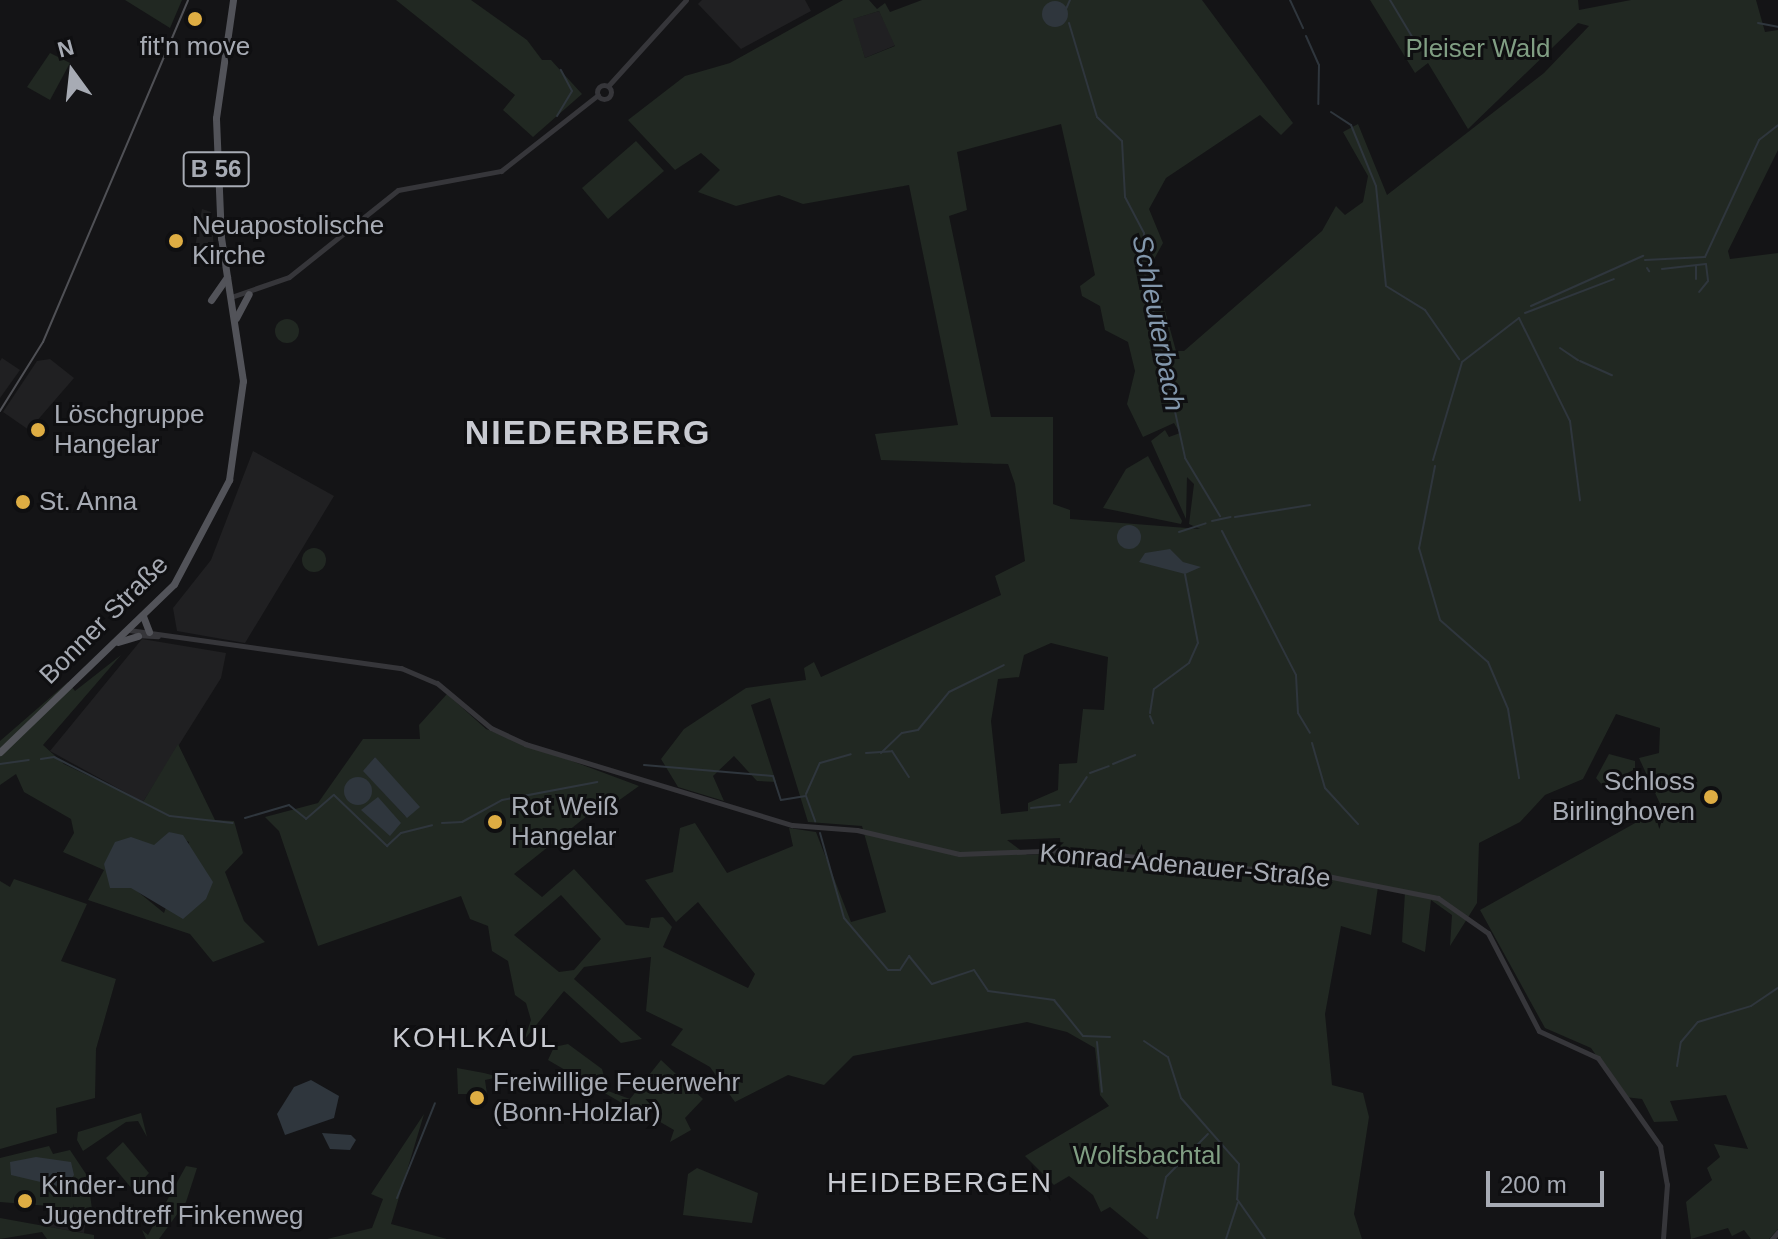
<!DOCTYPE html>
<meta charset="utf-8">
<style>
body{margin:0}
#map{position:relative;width:1778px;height:1239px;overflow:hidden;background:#141416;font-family:Helvetica,sans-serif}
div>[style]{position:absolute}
.built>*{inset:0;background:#202022}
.green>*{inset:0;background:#212822}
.round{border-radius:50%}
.water>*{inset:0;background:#2f363d}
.stream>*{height:2px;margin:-1px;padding:0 1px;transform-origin:1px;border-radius:1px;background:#2f363d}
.tertiary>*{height:5px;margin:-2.5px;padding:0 2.5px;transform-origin:2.5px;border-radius:2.5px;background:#36363a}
.tertiary>.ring{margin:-2.5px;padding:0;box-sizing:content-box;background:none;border:5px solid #36363a;border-radius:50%}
.primary>*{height:7px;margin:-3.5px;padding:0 3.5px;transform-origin:3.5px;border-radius:3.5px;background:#525359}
.tram>*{height:2px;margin:-1px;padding:0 1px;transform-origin:1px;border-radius:1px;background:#4f5055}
.dots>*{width:22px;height:22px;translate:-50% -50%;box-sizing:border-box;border:4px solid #0f0f11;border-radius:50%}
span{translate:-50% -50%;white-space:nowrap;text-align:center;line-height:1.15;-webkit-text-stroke:6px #0f0f11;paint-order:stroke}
.shield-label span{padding:2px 6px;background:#0f0f11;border:2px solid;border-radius:6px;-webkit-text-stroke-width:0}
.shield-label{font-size:24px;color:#a7abb4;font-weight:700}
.poi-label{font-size:26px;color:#a7abb4}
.left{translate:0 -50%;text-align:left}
.right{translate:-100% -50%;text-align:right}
.park-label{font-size:26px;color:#809e83}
.street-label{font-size:26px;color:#a7abb4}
.water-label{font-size:28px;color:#8297ac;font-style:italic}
.neighbourhood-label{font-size:28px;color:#c8cad1;letter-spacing:2px}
.district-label{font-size:34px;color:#c8cad1;font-weight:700;letter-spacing:2px}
.north{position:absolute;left:32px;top:32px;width:80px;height:80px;-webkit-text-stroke:6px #0f0f11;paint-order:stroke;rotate:345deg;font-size:22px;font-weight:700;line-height:32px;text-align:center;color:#a7abb4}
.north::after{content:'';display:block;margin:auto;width:28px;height:36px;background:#a7abb4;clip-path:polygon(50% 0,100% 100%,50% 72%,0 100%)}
.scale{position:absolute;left:1486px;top:1171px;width:118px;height:36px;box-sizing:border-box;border:4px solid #a7abb4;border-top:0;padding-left:10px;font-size:24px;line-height:28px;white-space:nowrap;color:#a7abb4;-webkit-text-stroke:6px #0f0f11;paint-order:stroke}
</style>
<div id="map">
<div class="built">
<div style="clip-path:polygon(702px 0,805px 0,811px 11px,741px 49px,698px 4px)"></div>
<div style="clip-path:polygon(879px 11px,896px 45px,865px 58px,852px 19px)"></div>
<div style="clip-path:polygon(202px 209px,211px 212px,214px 250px,195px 247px)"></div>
<div style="clip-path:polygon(2px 358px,20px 370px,0 398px,0 361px)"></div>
<div style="clip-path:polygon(50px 359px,74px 378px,29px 430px,3px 412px,37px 361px)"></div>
<div style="clip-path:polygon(253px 451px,334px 496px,245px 643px,177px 631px,173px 608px,211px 560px)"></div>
<div style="clip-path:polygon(142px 639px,226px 653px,221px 678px,143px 802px,50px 751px)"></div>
<div style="clip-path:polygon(45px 1216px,85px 1223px,84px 1233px,43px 1226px)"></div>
</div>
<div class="green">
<div style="clip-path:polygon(125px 0,182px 0,170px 28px)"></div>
<div style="clip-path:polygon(396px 0,471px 0,527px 40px,542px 60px,551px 60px,582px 94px,533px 137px,503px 110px,515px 95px)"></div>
<div style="clip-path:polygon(evenodd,843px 0,869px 0,877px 9px,885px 3px,890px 12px,922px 0,1202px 0,1293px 123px,1281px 135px,1260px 115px,1166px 178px,1149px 209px,1163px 243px,1152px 263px,1176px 351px,1184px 351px,1322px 231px,1336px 206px,1345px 215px,1363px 202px,1368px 176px,1343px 132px,1358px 124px,1387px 195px,1544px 73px,1589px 26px,1578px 23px,1468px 129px,1428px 63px,1415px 73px,1370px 0,1578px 0,1579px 10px,1631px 0,1756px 0,1765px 32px,1778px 30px,1778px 150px,1728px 251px,1730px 259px,1778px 253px,1778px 1229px,1769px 1239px,1751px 1239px,1744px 1230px,1732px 1236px,1728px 1228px,1691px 1239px,1686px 1202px,1712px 1180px,1707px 1168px,1720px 1157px,1714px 1144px,1748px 1149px,1726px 1095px,1670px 1101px,1678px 1121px,1654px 1122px,1642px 1099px,1625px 1097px,1591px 1048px,1545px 1028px,1480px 910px,1662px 808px,1639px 758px,1659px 753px,1660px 728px,1616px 714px,1583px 779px,1545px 795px,1520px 822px,1479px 843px,1477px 903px,1450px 946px,1452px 915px,1431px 900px,1425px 952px,1402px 942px,1405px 892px,1378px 887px,1371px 935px,1341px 926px,1325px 1014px,1332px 1085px,1363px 1093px,1369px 1117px,1354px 1214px,1362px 1239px,1149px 1239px,1110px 1207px,1101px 1212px,1093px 1195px,1069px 1176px,1054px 1185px,1025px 1156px,1109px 1106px,1100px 1095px,1095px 1048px,1067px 1032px,1027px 1022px,853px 1056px,824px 1085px,788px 1075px,735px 1102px,710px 1067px,671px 1045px,683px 1029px,646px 1011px,651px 957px,584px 967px,574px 979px,642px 1039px,621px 1043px,564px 991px,524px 1040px,531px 1020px,526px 1003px,515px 995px,508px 961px,492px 951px,488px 926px,470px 919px,461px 896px,318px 946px,279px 831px,265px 817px,318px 803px,363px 739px,420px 739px,419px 725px,447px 694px,486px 729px,639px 786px,604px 811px,597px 808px,514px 874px,542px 897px,574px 869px,626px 925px,649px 928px,651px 918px,663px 917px,672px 927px,663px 947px,748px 988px,755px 974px,698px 902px,676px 922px,645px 880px,673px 872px,680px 828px,695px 823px,727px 873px,793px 846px,789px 828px,816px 832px,851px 922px,886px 912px,862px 826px,808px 822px,770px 698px,751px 705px,776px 782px,757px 781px,734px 756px,713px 776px,724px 801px,678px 787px,661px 759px,684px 729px,746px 688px,806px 680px,804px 668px,814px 662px,821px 677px,1001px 595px,995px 576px,1025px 561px,1015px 484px,1008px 464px,881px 460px,875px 434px,958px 425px,909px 185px,803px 204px,779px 195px,736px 206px,698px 192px,720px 170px,701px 153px,675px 170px,628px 120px,685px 76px,730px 63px,843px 0,879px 11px,895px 46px,865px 58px,853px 19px,879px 11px,843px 0,1061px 124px,1095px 275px,1080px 286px,1082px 296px,1100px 306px,1105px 330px,1128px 342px,1135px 371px,1127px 404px,1143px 437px,1174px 423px,1180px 433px,1169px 437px,1165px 430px,1151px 441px,1186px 519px,1187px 477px,1194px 484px,1189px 524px,1200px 529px,1070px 519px,1070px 510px,1053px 504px,1053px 417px,991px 417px,949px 216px,967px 210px,957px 152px,1061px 124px,843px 0,1051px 643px,1108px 657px,1104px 710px,1083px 709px,1077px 763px,1059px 764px,1058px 790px,1028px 803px,1028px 811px,1001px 814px,991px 721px,998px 679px,1019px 677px,1024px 655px,1051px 643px,843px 0,375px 757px,406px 817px,364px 771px,375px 757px,843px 0,1060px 838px,1061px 853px,1027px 855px,1007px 840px,1060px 838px,843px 0,561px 895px,601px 939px,574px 970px,559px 972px,514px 935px,561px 895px)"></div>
<div style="clip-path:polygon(50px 53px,70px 63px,50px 100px,27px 87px)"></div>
<div style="clip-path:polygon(636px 141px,664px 171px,608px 219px,582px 188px)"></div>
<div class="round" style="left:275px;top:319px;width:24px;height:24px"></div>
<div style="clip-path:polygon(1148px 456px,1182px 521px,1181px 524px,1103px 508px,1126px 469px)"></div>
<div class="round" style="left:302px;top:548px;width:24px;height:24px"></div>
<div style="clip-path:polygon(evenodd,121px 655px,43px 745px,64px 764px,143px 802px,178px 744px,215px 820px,234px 821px,243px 853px,225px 872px,244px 921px,265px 942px,213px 962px,190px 934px,88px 900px,104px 870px,63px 852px,74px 833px,71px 819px,24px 792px,16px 774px,0 785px,0 741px,68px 682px,75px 691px,121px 655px,169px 832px,189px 842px,164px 913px,104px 864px,162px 843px,169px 832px)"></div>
<div style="clip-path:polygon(1609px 754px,1635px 761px,1635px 769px,1603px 786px,1596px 778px)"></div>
<div style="clip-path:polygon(14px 879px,87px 904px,61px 961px,116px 979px,96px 1049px,95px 1098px,56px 1108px,57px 1133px,0 1149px,0 881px,10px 887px)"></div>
<div style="clip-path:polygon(568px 1044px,602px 1069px,608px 1091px,630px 1099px,661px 1060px,703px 1099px,685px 1118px,691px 1130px,670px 1142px,674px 1130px,655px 1119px,656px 1110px,643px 1105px,639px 1113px,548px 1060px,554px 1047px)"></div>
<div style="clip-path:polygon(457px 1068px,484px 1073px,499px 1077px,485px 1080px,487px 1094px,458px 1094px)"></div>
<div style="clip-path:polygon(141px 1113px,147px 1137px,138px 1121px,126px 1122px,83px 1151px,77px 1140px,78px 1132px)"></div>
<div style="clip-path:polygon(424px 1114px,391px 1224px,447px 1239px,327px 1239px,372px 1228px,383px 1199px,371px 1194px)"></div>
<div style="clip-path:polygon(123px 1142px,149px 1173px,133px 1190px,106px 1158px)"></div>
<div style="clip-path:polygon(49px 1146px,53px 1154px,70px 1150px,88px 1177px,93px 1218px,74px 1219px,74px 1204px,72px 1217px,48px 1212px,49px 1206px,0 1202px,0 1158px)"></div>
<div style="clip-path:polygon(186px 1166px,197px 1168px,186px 1202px,159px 1239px,146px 1239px,142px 1230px,148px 1235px)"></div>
<div style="clip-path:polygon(697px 1168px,758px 1193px,752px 1223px,683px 1215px,688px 1174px)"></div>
<div style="clip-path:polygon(0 1218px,94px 1235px,94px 1239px,47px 1239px,42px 1232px,0 1239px)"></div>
</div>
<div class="water">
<div class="round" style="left:1042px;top:1px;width:26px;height:26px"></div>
<div class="round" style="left:1117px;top:525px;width:24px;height:24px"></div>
<div style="clip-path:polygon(1170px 549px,1183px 562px,1201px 567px,1185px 574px,1139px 562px,1145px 553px)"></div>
<div style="clip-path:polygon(375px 757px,420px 807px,407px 818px,363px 771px)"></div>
<div class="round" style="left:344px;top:777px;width:28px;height:28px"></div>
<div style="clip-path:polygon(378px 797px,401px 823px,390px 836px,361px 810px)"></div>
<div style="clip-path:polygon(169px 832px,183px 835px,213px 882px,206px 899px,183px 919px,131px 888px,110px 888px,104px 864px,115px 842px,131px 837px,154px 845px)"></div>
<div style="clip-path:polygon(311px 1080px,339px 1096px,334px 1118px,285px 1135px,277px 1114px,294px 1087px)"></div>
<div style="clip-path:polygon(322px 1133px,351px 1135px,356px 1140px,350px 1150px,330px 1149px)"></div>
<div style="clip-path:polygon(36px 1157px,71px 1162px,74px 1175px,66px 1188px,11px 1175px,10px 1162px)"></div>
</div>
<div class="stream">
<div style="left:1290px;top:0;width:31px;rotate:65deg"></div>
<div style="left:1390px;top:0;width:58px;rotate:59deg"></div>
<div style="left:1066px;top:9px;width:10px;rotate:-66deg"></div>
<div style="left:1069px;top:23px;width:98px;rotate:73.4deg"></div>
<div style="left:1097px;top:117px;width:35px;rotate:44deg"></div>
<div style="left:1122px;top:141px;width:56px;rotate:86.9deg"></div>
<div style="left:1125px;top:197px;width:41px;rotate:62.2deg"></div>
<div style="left:1144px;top:233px;width:27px;rotate:94deg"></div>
<div style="left:1142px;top:260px;width:203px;rotate:77.7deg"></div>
<div style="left:1185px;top:458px;width:68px;rotate:58.9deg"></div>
<div style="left:1758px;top:23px;width:20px;rotate:11deg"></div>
<div style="left:1306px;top:36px;width:32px;rotate:66deg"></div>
<div style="left:1319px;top:65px;width:39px;rotate:91deg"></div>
<div style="left:1331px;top:112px;width:24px;rotate:33deg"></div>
<div style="left:1351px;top:125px;width:66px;rotate:67.7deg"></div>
<div style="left:1376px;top:186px;width:100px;rotate:84.3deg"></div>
<div style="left:1386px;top:286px;width:46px;rotate:31.6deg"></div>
<div style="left:1425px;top:310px;width:60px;rotate:55.2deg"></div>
<div style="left:557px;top:116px;width:29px;rotate:-59deg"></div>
<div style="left:572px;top:91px;width:24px;rotate:-118deg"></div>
<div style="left:1645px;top:260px;width:60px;rotate:-2.9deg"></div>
<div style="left:1705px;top:257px;width:129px;rotate:-65.2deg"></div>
<div style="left:1759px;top:140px;width:24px;rotate:-38deg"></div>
<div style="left:1696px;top:266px;width:13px;rotate:90deg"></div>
<div style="left:1647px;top:268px;width:4px;rotate:56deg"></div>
<div style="left:1662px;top:269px;width:44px;rotate:-6.5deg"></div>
<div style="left:1706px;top:264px;width:17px;rotate:83deg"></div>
<div style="left:1708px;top:281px;width:14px;rotate:129deg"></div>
<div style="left:1531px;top:306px;width:123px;rotate:-24.1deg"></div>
<div style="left:1525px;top:313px;width:95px;rotate:-20.9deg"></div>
<div style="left:1560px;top:348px;width:22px;rotate:34deg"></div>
<div style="left:1580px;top:361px;width:35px;rotate:24deg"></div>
<div style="left:1433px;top:460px;width:102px;rotate:-73.5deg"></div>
<div style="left:1462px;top:362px;width:72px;rotate:-37.7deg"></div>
<div style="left:1519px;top:318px;width:115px;rotate:63.7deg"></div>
<div style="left:1570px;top:421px;width:80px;rotate:82.8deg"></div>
<div style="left:1435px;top:466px;width:84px;rotate:101deg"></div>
<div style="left:1419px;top:548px;width:75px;rotate:73.7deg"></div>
<div style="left:1440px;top:620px;width:64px;rotate:41.2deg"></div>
<div style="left:1488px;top:662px;width:51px;rotate:66.9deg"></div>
<div style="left:1508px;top:709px;width:70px;rotate:80.9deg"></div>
<div style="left:1235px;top:517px;width:76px;rotate:-9.1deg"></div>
<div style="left:1212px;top:521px;width:19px;rotate:-12deg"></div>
<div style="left:1222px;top:531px;width:162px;rotate:62.8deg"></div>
<div style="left:1296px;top:675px;width:38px;rotate:87deg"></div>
<div style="left:1298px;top:713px;width:23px;rotate:59deg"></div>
<div style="left:1179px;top:532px;width:28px;rotate:-18deg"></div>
<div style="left:1150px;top:713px;width:24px;rotate:-81deg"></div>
<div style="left:1154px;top:689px;width:44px;rotate:-36.6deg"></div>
<div style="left:1189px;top:663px;width:22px;rotate:-66deg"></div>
<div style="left:1198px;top:643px;width:70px;rotate:-100.7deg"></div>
<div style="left:1150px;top:716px;width:8px;rotate:67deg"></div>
<div style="left:1312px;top:743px;width:47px;rotate:73.9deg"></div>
<div style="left:1325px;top:788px;width:49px;rotate:47.5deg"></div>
<div style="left:866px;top:753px;width:26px;rotate:-4deg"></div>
<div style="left:892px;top:751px;width:31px;rotate:57deg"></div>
<div style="left:881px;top:753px;width:29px;rotate:-44deg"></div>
<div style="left:902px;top:733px;width:16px;rotate:-11deg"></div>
<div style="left:918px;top:730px;width:49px;rotate:-50.8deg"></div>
<div style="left:949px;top:692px;width:61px;rotate:-26.1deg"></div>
<div style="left:41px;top:759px;width:13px;rotate:-9deg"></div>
<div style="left:54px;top:757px;width:130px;rotate:27deg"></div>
<div style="left:170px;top:816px;width:63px;rotate:6.3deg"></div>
<div style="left:0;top:764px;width:29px;rotate:-8deg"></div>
<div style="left:1113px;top:764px;width:24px;rotate:-22deg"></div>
<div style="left:644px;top:765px;width:129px;rotate:4.9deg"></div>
<div style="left:773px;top:776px;width:25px;rotate:72deg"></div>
<div style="left:781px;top:800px;width:25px;rotate:-9deg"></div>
<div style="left:806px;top:796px;width:27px;rotate:70deg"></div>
<div style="left:1090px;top:773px;width:20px;rotate:-20deg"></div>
<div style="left:806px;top:794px;width:34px;rotate:-66deg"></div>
<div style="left:820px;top:763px;width:32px;rotate:-16deg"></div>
<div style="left:1070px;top:802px;width:30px;rotate:-56deg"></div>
<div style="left:1031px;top:808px;width:29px;rotate:-6deg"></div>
<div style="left:245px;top:818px;width:46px;rotate:-16.5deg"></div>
<div style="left:289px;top:805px;width:22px;rotate:39deg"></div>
<div style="left:306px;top:819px;width:37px;rotate:-41deg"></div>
<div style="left:334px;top:795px;width:74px;rotate:43.9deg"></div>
<div style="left:387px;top:846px;width:19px;rotate:-43deg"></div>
<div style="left:401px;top:833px;width:32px;rotate:-14deg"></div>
<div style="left:442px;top:823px;width:20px;rotate:-3deg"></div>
<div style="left:462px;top:822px;width:46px;rotate:-28.8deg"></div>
<div style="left:502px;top:800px;width:97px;rotate:-10.7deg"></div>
<div style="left:820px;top:833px;width:88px;rotate:74.2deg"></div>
<div style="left:844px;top:918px;width:68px;rotate:49.8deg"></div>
<div style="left:888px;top:970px;width:12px"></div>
<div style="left:900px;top:970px;width:17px;rotate:-57deg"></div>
<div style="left:909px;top:956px;width:36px;rotate:51deg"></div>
<div style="left:932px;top:984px;width:44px;rotate:-18.4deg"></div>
<div style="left:974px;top:970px;width:25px;rotate:56deg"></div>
<div style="left:988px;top:991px;width:67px;rotate:7.8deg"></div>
<div style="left:1054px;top:1000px;width:46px;rotate:51.1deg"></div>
<div style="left:1083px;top:1036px;width:27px;rotate:2deg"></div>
<div style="left:1144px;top:1041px;width:29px;rotate:34deg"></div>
<div style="left:1168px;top:1057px;width:43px;rotate:72.4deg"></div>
<div style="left:1181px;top:1098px;width:88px;rotate:48.7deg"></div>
<div style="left:1239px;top:1164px;width:35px;rotate:93deg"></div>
<div style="left:1237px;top:1199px;width:49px;rotate:55deg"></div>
<div style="left:1097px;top:1042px;width:50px;rotate:84.3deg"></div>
<div style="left:1677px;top:1066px;width:24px;rotate:-81deg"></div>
<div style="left:1681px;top:1042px;width:26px;rotate:-50deg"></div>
<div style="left:1698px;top:1022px;width:55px;rotate:-16.8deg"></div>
<div style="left:1751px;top:1006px;width:32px;rotate:-34deg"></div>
<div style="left:397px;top:1198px;width:102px;rotate:-68.2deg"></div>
<div style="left:1157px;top:1218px;width:42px;rotate:-77.6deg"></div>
<div style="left:1166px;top:1177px;width:60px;rotate:-45.7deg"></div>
<div style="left:1226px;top:1239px;width:38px;rotate:-72deg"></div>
</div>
<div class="tertiary">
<div class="ring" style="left:597px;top:85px;width:9px;height:9px"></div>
<div style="left:608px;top:86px;width:116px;rotate:-47.8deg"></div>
<div style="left:231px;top:297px;width:61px;rotate:-19deg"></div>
<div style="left:289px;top:277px;width:139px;rotate:-38.6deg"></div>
<div style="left:398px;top:190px;width:105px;rotate:-10.5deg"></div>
<div style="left:501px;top:171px;width:123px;rotate:-38.1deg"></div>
<div style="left:129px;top:630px;width:275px;rotate:8deg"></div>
<div style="left:401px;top:668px;width:39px;rotate:23deg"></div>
<div style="left:437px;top:683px;width:70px;rotate:39.8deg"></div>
<div style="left:491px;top:728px;width:38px;rotate:25deg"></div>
<div style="left:525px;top:744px;width:279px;rotate:16.9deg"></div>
<div style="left:792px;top:825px;width:65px;rotate:4.4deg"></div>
<div style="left:857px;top:830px;width:105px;rotate:13.2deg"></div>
<div style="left:959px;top:854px;width:109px;rotate:-2.1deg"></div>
<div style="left:1068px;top:850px;width:265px;rotate:5.8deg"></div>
<div style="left:1332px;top:877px;width:108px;rotate:11.2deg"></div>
<div style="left:1438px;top:898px;width:61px;rotate:35deg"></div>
<div style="left:1488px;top:933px;width:110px;rotate:62.5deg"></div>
<div style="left:1539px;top:1031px;width:65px;rotate:24.6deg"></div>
<div style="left:1598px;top:1058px;width:108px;rotate:54.8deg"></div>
<div style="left:1660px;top:1146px;width:39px;rotate:80deg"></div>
<div style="left:1667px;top:1184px;width:55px;rotate:94.2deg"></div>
<div style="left:136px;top:635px;width:22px;rotate:3deg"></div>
<div style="left:1772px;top:1239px;width:9px;rotate:-49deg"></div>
</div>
<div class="primary">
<div style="left:211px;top:300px;width:28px;rotate:-55deg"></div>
<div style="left:236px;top:318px;width:27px;rotate:-62deg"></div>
<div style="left:143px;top:616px;width:17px;rotate:69deg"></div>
<div style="left:118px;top:642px;width:21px;rotate:-17deg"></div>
<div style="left:0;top:752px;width:242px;rotate:-44deg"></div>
<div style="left:174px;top:584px;width:118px;rotate:-62.1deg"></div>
<div style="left:229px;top:480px;width:100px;rotate:-82deg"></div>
<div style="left:243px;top:381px;width:145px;rotate:-98.7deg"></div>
<div style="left:221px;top:238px;width:120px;rotate:-92.4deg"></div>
<div style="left:216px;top:118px;width:119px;rotate:-81.8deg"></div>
</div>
<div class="tram">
<div style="left:0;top:411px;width:81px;rotate:-58.1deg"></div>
<div style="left:43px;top:342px;width:371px;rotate:-67deg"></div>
</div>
<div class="dots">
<div style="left:195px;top:19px;background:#dead43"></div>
<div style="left:176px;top:241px;background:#dead43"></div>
<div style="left:38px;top:430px;background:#dead43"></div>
<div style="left:23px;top:502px;background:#dead43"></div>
<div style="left:1711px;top:797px;background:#dead43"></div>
<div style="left:495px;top:822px;background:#dead43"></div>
<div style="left:477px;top:1098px;background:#dead43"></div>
<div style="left:25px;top:1201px;background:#dead43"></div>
</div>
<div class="shield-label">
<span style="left:216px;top:169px">B 56</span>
</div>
<div class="poi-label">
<span style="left:195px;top:47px">fit'n move</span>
<span class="left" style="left:192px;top:241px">Neuapostolische<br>Kirche</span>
<span class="left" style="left:54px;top:430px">Löschgruppe<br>Hangelar</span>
<span class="left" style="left:39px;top:502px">St. Anna</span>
<span class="right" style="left:1695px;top:797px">Schloss<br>Birlinghoven</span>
<span class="left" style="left:511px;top:822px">Rot Weiß<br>Hangelar</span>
<span class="left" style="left:493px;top:1098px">Freiwillige Feuerwehr<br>(Bonn-Holzlar)</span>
<span class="left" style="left:41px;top:1201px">Kinder- und<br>Jugendtreff Finkenweg</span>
</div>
<div class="park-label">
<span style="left:1478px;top:49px">Pleiser Wald</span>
<span style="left:1147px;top:1156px">Wolfsbachtal</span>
</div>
<div class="street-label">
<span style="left:104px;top:620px;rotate:-45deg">Bonner Straße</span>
<span style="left:1185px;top:866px;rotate:5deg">Konrad-Adenauer-Straße</span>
</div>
<div class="water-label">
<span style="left:1158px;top:323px;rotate:79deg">Schleuterbach</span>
</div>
<div class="neighbourhood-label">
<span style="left:475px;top:1038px">KOHLKAUL</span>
<span style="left:940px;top:1183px">HEIDEBERGEN</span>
</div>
<div class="district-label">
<span style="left:588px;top:433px">NIEDERBERG</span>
</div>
<div class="north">N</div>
<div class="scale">200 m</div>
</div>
